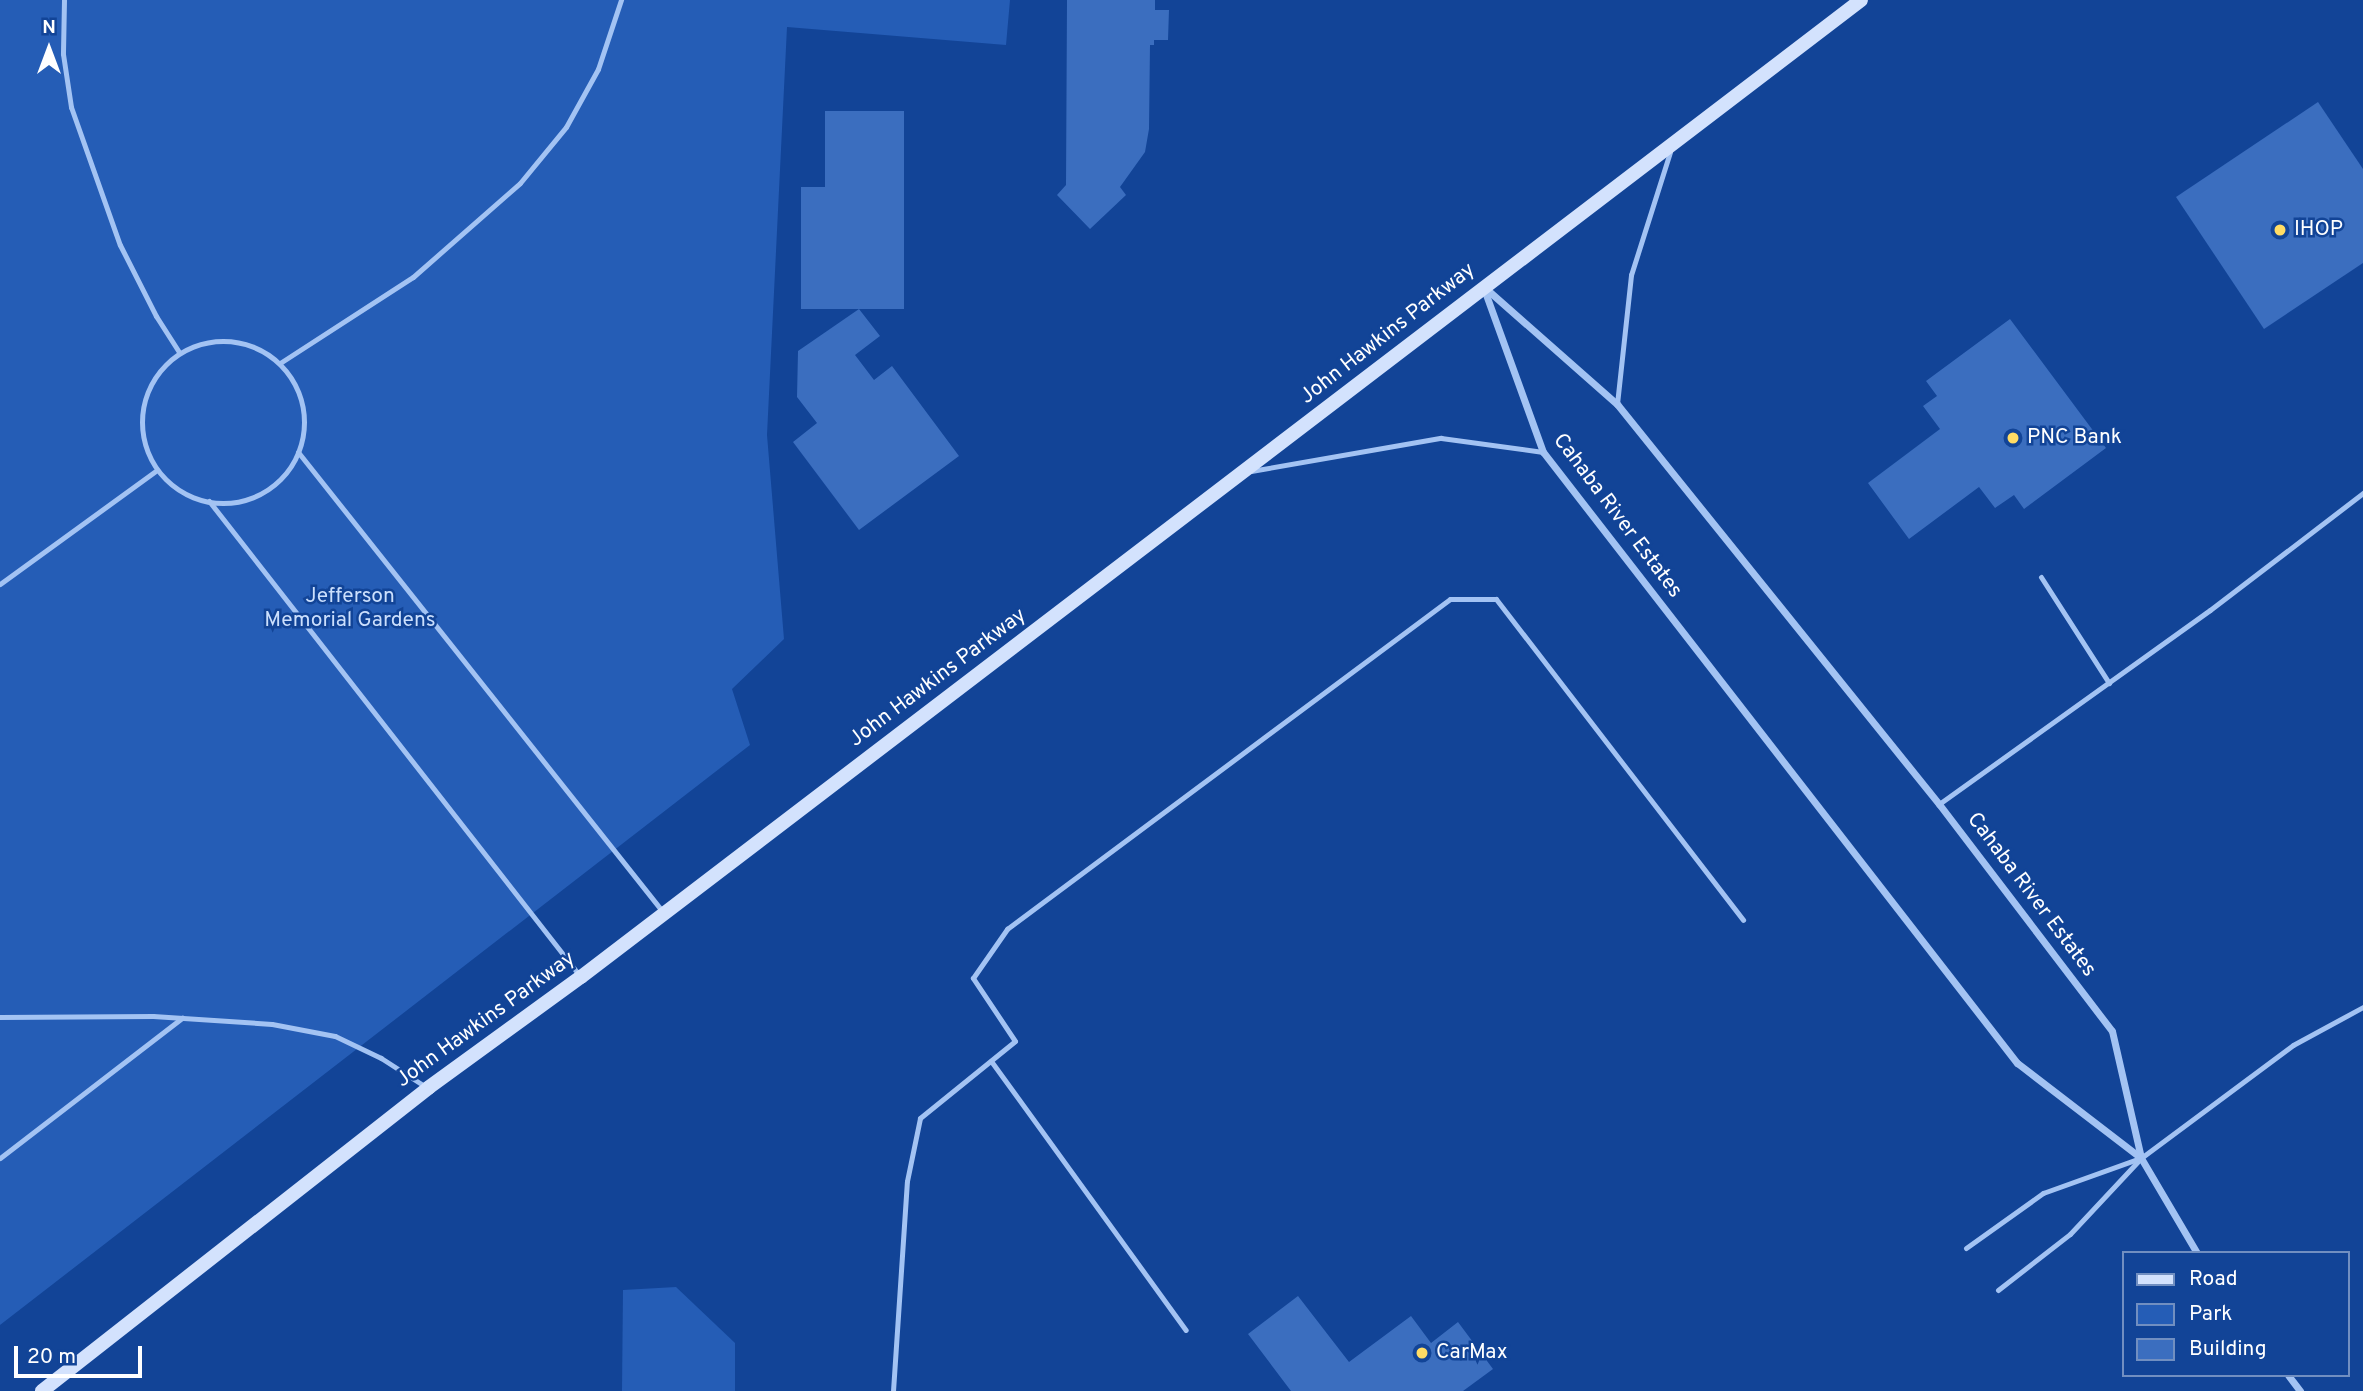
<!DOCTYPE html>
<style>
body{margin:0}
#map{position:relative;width:2363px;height:1391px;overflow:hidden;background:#124497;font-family:Overpass,sans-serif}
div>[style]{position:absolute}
.green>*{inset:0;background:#255db6}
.building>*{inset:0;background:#3b6ebf}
.service>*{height:5px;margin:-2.5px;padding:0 2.5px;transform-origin:2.5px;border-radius:2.5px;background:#a3c3f3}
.service>.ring{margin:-2.5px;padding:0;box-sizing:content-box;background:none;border:5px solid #a3c3f3;border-radius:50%}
.minor>*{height:7px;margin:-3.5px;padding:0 3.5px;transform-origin:3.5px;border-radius:3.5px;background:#a3c3f3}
.secondary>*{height:14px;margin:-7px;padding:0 7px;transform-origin:7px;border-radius:7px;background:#d3e2fd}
.dots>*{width:19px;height:19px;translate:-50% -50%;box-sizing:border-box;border:4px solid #124497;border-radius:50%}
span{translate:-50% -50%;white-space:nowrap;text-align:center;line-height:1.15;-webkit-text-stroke:5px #124497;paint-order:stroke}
.poi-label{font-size:21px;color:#fff}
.left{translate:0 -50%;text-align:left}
.street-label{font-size:21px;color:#fff}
.park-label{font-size:21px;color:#cbdffd}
.legend{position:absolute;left:2122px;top:1251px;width:228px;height:126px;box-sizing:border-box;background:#124497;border:2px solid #718fc1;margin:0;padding:9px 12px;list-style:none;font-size:21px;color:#fff}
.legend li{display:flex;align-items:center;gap:14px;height:35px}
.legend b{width:35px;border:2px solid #718fc1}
.north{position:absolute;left:14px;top:14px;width:70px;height:70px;-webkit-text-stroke:5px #124497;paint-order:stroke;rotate:0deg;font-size:19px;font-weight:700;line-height:28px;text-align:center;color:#fff}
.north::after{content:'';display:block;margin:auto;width:24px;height:32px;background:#fff;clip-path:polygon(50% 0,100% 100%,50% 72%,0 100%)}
.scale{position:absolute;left:14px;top:1346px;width:128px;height:32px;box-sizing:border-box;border:4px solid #fff;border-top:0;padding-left:9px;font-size:21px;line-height:24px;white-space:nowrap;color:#fff;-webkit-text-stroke:5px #124497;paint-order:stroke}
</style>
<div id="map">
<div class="green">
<div style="clip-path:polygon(0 0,1010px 0,1006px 45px,787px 27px,767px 435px,784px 639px,732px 689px,750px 745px,0 1325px)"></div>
<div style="clip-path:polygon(676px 1287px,735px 1343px,735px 1391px,622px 1391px,623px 1290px)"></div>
</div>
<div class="building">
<div style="clip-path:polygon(1067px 0,1155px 0,1155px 10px,1169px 10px,1168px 40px,1154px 40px,1154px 45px,1150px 45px,1149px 129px,1145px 152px,1120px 187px,1126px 195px,1090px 229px,1057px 195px,1066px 185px)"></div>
<div style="clip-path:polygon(2318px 102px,2363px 169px,2363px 263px,2264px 329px,2176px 197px)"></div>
<div style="clip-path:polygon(825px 111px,904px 111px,904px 309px,801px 309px,801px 187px,825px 187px)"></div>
<div style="clip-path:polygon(859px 309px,880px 336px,855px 355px,874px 380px,892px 366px,959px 456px,859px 530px,793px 442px,817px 423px,797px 397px,798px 351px)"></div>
<div style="clip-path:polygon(2010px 319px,2106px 448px,2024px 509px,2014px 495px,1995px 508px,1979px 487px,1909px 539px,1868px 483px,1940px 429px,1923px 406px,1937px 396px,1926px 381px)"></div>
<div style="clip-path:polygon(1298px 1296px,1349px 1362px,1411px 1316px,1431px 1343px,1458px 1322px,1493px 1369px,1463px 1391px,1291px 1391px,1248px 1334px)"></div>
</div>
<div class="service">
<div style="left:64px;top:0;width:54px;rotate:91.1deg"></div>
<div style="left:63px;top:54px;width:54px;rotate:81.4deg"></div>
<div style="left:71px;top:107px;width:146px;rotate:70.5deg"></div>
<div style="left:120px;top:245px;width:80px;rotate:63.1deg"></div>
<div style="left:156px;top:316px;width:43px;rotate:57.4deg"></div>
<div class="ring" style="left:142px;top:341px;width:157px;height:157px"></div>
<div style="left:280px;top:363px;width:158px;rotate:-32.9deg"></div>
<div style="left:413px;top:277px;width:142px;rotate:-41.3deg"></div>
<div style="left:520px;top:183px;width:72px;rotate:-50.6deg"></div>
<div style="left:566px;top:127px;width:66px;rotate:-61.1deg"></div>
<div style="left:598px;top:69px;width:73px;rotate:-71.6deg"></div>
<div style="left:1617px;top:404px;width:130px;rotate:-83.8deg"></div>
<div style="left:1631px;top:275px;width:129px;rotate:-72.4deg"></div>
<div style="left:298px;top:452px;width:587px;rotate:51.57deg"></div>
<div style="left:1251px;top:471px;width:193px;rotate:-9.9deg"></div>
<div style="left:1441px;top:438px;width:103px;rotate:7.8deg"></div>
<div style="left:209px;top:501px;width:603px;rotate:52.01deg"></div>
<div style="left:2041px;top:577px;width:126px;rotate:57.3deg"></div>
<div style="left:0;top:584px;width:194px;rotate:-36deg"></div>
<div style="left:1939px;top:804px;width:333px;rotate:-35.6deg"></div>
<div style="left:2210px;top:610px;width:193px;rotate:-37.4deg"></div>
<div style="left:0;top:1017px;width:153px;rotate:-0.4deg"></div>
<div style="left:153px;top:1016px;width:119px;rotate:3.8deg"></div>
<div style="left:272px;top:1024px;width:64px;rotate:10.8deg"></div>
<div style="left:335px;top:1036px;width:51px;rotate:25.6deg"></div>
<div style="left:381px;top:1058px;width:54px;rotate:32.8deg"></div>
<div style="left:991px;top:1061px;width:332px;rotate:54.1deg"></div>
<div style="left:0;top:1158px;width:230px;rotate:-37.6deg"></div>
<div style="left:1966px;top:1248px;width:95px;rotate:-35.5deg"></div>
<div style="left:2043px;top:1193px;width:101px;rotate:-19.7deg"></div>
<div style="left:1998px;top:1290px;width:91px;rotate:-37.9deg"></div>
<div style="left:2070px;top:1234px;width:104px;rotate:-46.9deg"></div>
<div style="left:2141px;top:1158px;width:189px;rotate:-36.6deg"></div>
<div style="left:2293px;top:1045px;width:80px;rotate:-28.5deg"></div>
<div style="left:893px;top:1391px;width:210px;rotate:-86.2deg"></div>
<div style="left:907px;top:1181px;width:64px;rotate:-78.3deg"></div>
<div style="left:920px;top:1118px;width:122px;rotate:-39deg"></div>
<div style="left:1015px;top:1041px;width:76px;rotate:-123.7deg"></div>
<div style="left:973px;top:978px;width:60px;rotate:-55.2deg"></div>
<div style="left:1007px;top:929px;width:552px;rotate:-36.68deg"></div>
<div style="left:1450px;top:599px;width:46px"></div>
<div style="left:1496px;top:599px;width:405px;rotate:52.4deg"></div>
</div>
<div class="minor">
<div style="left:1483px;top:286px;width:179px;rotate:41.4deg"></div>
<div style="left:1617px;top:404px;width:514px;rotate:51.17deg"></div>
<div style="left:1939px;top:804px;width:285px;rotate:52.7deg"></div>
<div style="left:2112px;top:1031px;width:130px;rotate:77.1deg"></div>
<div style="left:2141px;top:1158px;width:156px;rotate:-142.5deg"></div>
<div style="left:2017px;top:1063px;width:773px;rotate:-127.8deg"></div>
<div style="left:1543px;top:452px;width:177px;rotate:-109.9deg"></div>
<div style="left:2141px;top:1158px;width:110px;rotate:59.5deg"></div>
<div style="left:2288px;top:1375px;width:20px;rotate:53deg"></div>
</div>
<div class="secondary">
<div style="left:42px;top:1391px;width:491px;rotate:-38.1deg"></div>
<div style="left:428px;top:1088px;width:189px;rotate:-36deg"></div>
<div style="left:581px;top:977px;width:1610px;rotate:-37.35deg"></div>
</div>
<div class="dots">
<div style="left:2280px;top:230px;background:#ffdc65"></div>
<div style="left:2013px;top:438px;background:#ffdc65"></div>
<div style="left:1422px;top:1353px;background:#ffdc65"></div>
</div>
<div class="poi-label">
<span class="left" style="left:2294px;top:230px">IHOP</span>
<span class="left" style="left:2027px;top:438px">PNC Bank</span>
<span class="left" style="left:1436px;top:1353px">CarMax</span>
</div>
<div class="street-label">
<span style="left:1388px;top:334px;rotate:-38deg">John Hawkins Parkway</span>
<span style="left:1617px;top:516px;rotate:53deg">Cahaba River Estates</span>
<span style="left:938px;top:678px;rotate:-37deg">John Hawkins Parkway</span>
<span style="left:2031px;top:895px;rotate:53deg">Cahaba River Estates</span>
<span style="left:486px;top:1020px;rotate:-36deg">John Hawkins Parkway</span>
</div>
<div class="park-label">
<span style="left:350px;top:609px">Jefferson<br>Memorial Gardens</span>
</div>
<ul class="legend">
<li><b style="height:9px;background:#d3e2fd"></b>Road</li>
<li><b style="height:19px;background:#255db6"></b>Park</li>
<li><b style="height:19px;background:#3b6ebf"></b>Building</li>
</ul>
<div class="north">N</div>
<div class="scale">20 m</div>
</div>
